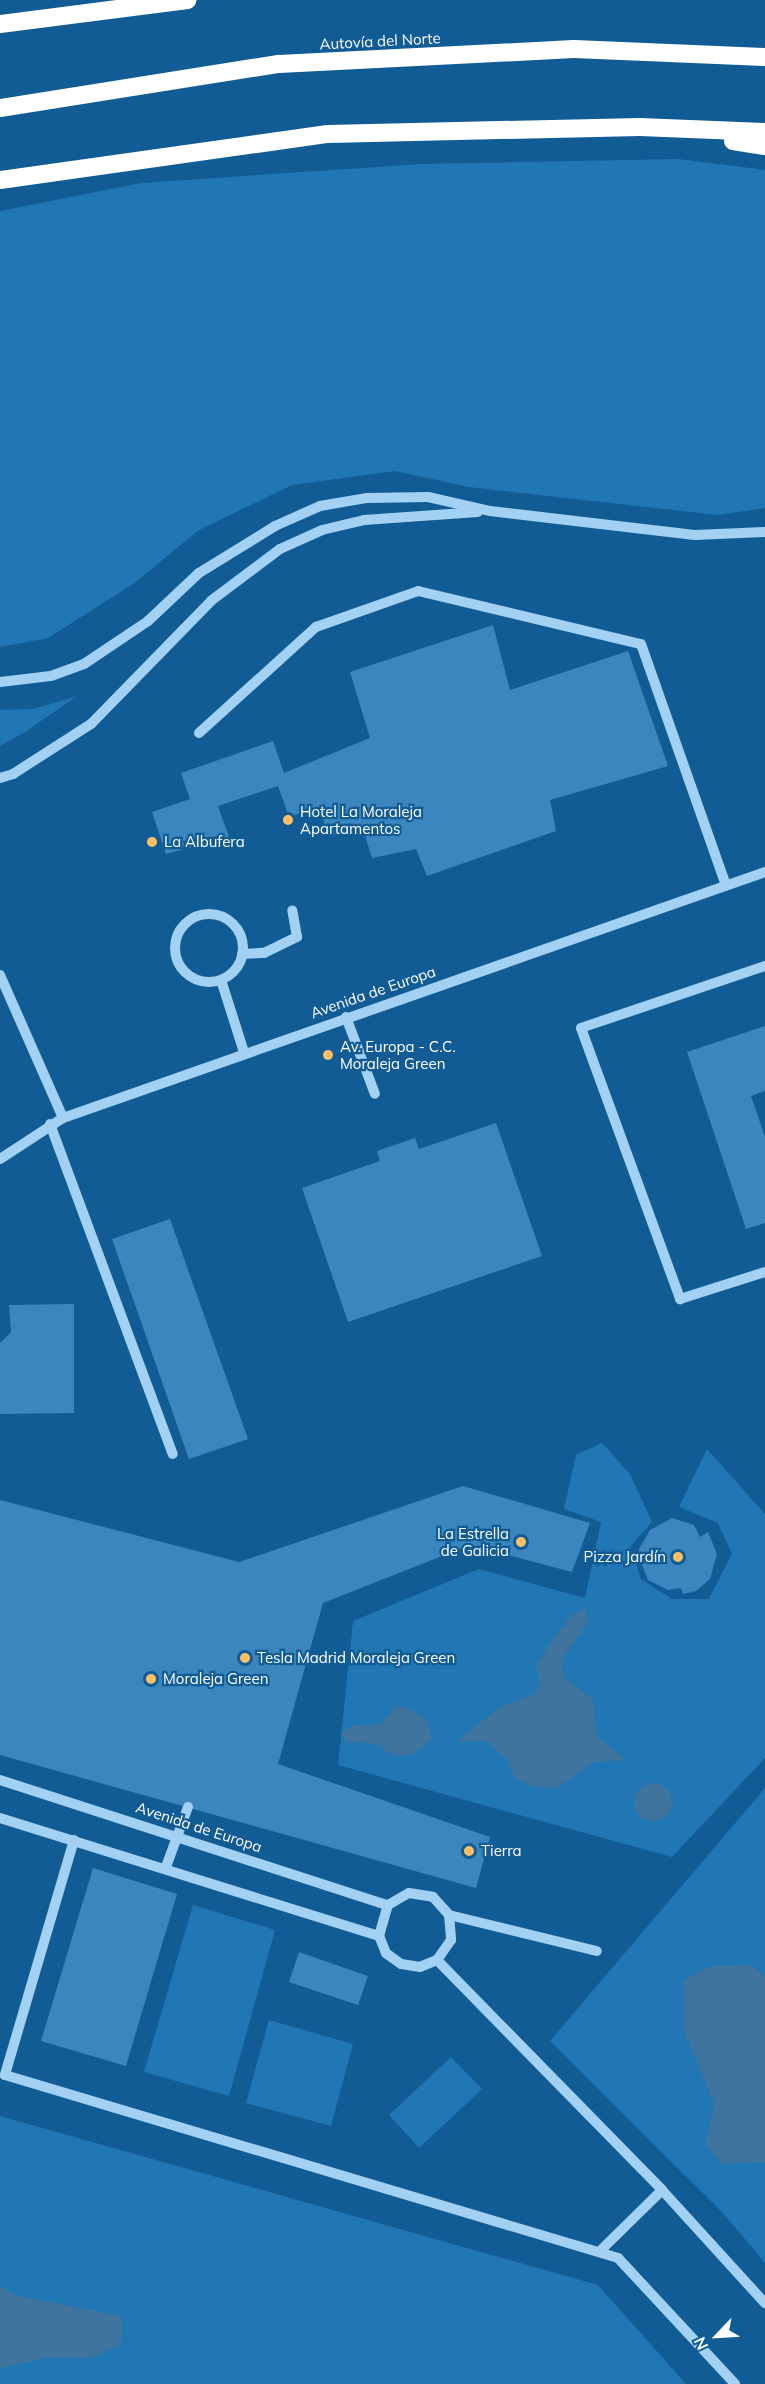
<!DOCTYPE html>
<meta charset="utf-8">
<style>
body{margin:0}
#map{position:relative;width:765px;height:2384px;overflow:hidden;background:#125c96;font-family:Mulish,sans-serif}
div>[style]{position:absolute}
.green>*{inset:0;background:#2176b4}
.water>*{inset:0;background:#3f749e}
.round{border-radius:50%}
.building>*{inset:0;background:#3b86bf}
.minor>*{height:10px;margin:-5px;padding:0 5px;transform-origin:5px;border-radius:5px;background:#a2d1f3}
.minor>.ring{margin:-5px;padding:0;box-sizing:content-box;background:none;border:10px solid #a2d1f3;border-radius:50%}
.highway>*{height:18px;margin:-9px;padding:0 9px;transform-origin:9px;border-radius:9px;background:#fff}
.dots>*{width:16px;height:16px;translate:-50% -50%;box-sizing:border-box;border:3px solid #125c96;border-radius:50%}
span{translate:-50% -50%;white-space:nowrap;text-align:center;line-height:1.15;-webkit-text-stroke:4.5px #125c96;paint-order:stroke}
.street-label{font-size:15px;color:#fff}
.poi-label{font-size:15px;color:#fff}
.left{translate:0 -50%;text-align:left}
.right{translate:-100% -50%;text-align:right}
.north{position:absolute;left:687px;top:2306px;width:60px;height:60px;-webkit-text-stroke:4px #125c96;paint-order:stroke;rotate:245deg;font-size:16px;font-weight:700;line-height:24px;text-align:center;color:#fff}
.north::after{content:'';display:block;margin:auto;width:21px;height:27px;background:#fff;clip-path:polygon(50% 0,100% 100%,50% 72%,0 100%)}
</style>
<div id="map">
<div class="green">
<div style="clip-path:polygon(678px 159px,765px 170px,765px 508px,717px 515px,469px 487px,395px 471px,292px 485px,199px 530px,133px 584px,48px 638px,0 647px,0 211px,141px 183px,422px 164px)"></div>
<div style="clip-path:polygon(77px 696px,25px 732px,0 746px,0 710px,33px 709px)"></div>
<div style="clip-path:polygon(602px 1443px,630px 1474px,652px 1522px,630px 1547px,641px 1579px,672px 1599px,709px 1599px,732px 1554px,718px 1523px,679px 1507px,707px 1449px,765px 1514px,765px 1758px,672px 1857px,338px 1765px,353px 1621px,479px 1569px,585px 1598px,601px 1522px,564px 1509px,576px 1455px)"></div>
<div style="clip-path:polygon(765px 1788px,765px 2263px,722px 2212px,550px 2041px)"></div>
<div style="clip-path:polygon(193px 1905px,275px 1930px,229px 2096px,144px 2072px)"></div>
<div style="clip-path:polygon(269px 2020px,353px 2044px,331px 2126px,246px 2103px)"></div>
<div style="clip-path:polygon(451px 2057px,482px 2089px,419px 2148px,389px 2115px)"></div>
<div style="clip-path:polygon(0 2116px,598px 2285px,686px 2384px,0 2384px)"></div>
</div>
<div class="water">
<div style="clip-path:polygon(584px 1608px,589px 1620px,564px 1657px,562px 1670px,566px 1679px,593px 1699px,597px 1736px,625px 1760px,594px 1762px,556px 1789px,528px 1785px,516px 1779px,506px 1759px,487px 1741px,458px 1741px,500px 1707px,534px 1694px,540px 1684px,536px 1664px,570px 1616px)"></div>
<div style="clip-path:polygon(395px 1707px,406px 1707px,425px 1718px,432px 1737px,425px 1746px,411px 1755px,396px 1756px,372px 1743px,346px 1742px,341px 1732px,353px 1726px,381px 1724px)"></div>
<div class="round" style="left:634px;top:1783px;width:38px;height:38px"></div>
<div style="clip-path:polygon(752px 1965px,765px 1978px,765px 2162px,722px 2164px,706px 2144px,714px 2103px,684px 2031px,684px 1980px,712px 1966px)"></div>
<div style="clip-path:polygon(0 2286px,17px 2296px,122px 2316px,121px 2344px,90px 2358px,46px 2358px,0 2368px)"></div>
</div>
<div class="building">
<div style="clip-path:polygon(493px 625px,510px 690px,628px 651px,668px 766px,550px 800px,556px 831px,427px 876px,416px 849px,372px 858px,362px 826px,329px 837px,319px 807px,289px 817px,278px 786px,218px 806px,229px 837px,166px 854px,152px 812px,190px 799px,181px 773px,273px 741px,284px 773px,370px 738px,350px 672px)"></div>
<div style="clip-path:polygon(765px 1026px,765px 1091px,751px 1096px,765px 1137px,765px 1223px,746px 1229px,687px 1052px)"></div>
<div style="clip-path:polygon(496px 1123px,542px 1256px,348px 1322px,302px 1188px,380px 1161px,377px 1151px,415px 1138px,419px 1149px)"></div>
<div style="clip-path:polygon(170px 1219px,248px 1439px,189px 1459px,112px 1239px)"></div>
<div style="clip-path:polygon(74px 1304px,74px 1413px,0 1414px,0 1343px,11px 1332px,9px 1305px)"></div>
<div style="clip-path:polygon(463px 1486px,590px 1523px,572px 1572px,470px 1545px,323px 1603px,278px 1764px,490px 1837px,476px 1888px,0 1755px,0 1500px,239px 1562px)"></div>
<div style="clip-path:polygon(672px 1518px,694px 1525px,700px 1537px,708px 1532px,717px 1554px,710px 1579px,696px 1591px,683px 1594px,681px 1588px,668px 1590px,648px 1580px,640px 1560px,639px 1549px,650px 1530px)"></div>
<div style="clip-path:polygon(93px 1868px,177px 1894px,126px 2066px,41px 2041px)"></div>
<div style="clip-path:polygon(299px 1952px,368px 1976px,358px 2005px,289px 1982px)"></div>
</div>
<div class="minor">
<div style="left:0;top:682px;width:51px;rotate:-6.7deg"></div>
<div style="left:51px;top:676px;width:35px;rotate:-20deg"></div>
<div style="left:84px;top:664px;width:77px;rotate:-33.9deg"></div>
<div style="left:148px;top:621px;width:70px;rotate:-43.3deg"></div>
<div style="left:199px;top:573px;width:89px;rotate:-31.7deg"></div>
<div style="left:275px;top:526px;width:49px;rotate:-24deg"></div>
<div style="left:320px;top:506px;width:48px;rotate:-9.7deg"></div>
<div style="left:367px;top:498px;width:61px;rotate:-0.9deg"></div>
<div style="left:428px;top:497px;width:64px;rotate:12.7deg"></div>
<div style="left:490px;top:511px;width:206px;rotate:6.7deg"></div>
<div style="left:695px;top:535px;width:70px;rotate:-2.5deg"></div>
<div style="left:199px;top:733px;width:158px;rotate:-42.2deg"></div>
<div style="left:316px;top:627px;width:108px;rotate:-19.4deg"></div>
<div style="left:418px;top:591px;width:229px;rotate:13.4deg"></div>
<div style="left:641px;top:644px;width:256px;rotate:70.6deg"></div>
<div style="left:0;top:778px;width:14px;rotate:-17deg"></div>
<div style="left:13px;top:774px;width:93px;rotate:-32.7deg"></div>
<div style="left:91px;top:724px;width:173px;rotate:-45.7deg"></div>
<div style="left:212px;top:600px;width:85px;rotate:-36.9deg"></div>
<div style="left:280px;top:549px;width:46px;rotate:-24.3deg"></div>
<div style="left:322px;top:530px;width:43px;rotate:-13.4deg"></div>
<div style="left:364px;top:520px;width:114px;rotate:-4deg"></div>
<div class="ring" style="left:175px;top:914px;width:58px;height:58px"></div>
<div style="left:242px;top:954px;width:22px;rotate:-3deg"></div>
<div style="left:264px;top:953px;width:37px;rotate:-26deg"></div>
<div style="left:297px;top:937px;width:27px;rotate:-100deg"></div>
<div style="left:765px;top:966px;width:194px;rotate:161.4deg"></div>
<div style="left:581px;top:1028px;width:289px;rotate:69.9deg"></div>
<div style="left:680px;top:1299px;width:89px;rotate:-17.6deg"></div>
<div style="left:0;top:975px;width:156px;rotate:66.2deg"></div>
<div style="left:221px;top:980px;width:76px;rotate:72.3deg"></div>
<div style="left:346px;top:1017px;width:82px;rotate:69.4deg"></div>
<div style="left:50px;top:1124px;width:352px;rotate:69.6deg"></div>
<div style="left:0;top:1159px;width:75px;rotate:-33.1deg"></div>
<div style="left:63px;top:1118px;width:744px;rotate:-19.31deg"></div>
<div style="left:0;top:1780px;width:408px;rotate:17.9deg"></div>
<div style="left:0;top:1818px;width:397px;rotate:17.3deg"></div>
<div style="left:74px;top:1840px;width:245px;rotate:106.4deg"></div>
<div style="left:5px;top:2075px;width:640px;rotate:16.62deg"></div>
<div style="left:618px;top:2258px;width:172px;rotate:47.1deg"></div>
<div style="left:166px;top:1867px;width:64px;rotate:-69.9deg"></div>
<div style="left:449px;top:1915px;width:25px;rotate:85deg"></div>
<div style="left:451px;top:1940px;width:24px;rotate:125deg"></div>
<div style="left:437px;top:1960px;width:18px;rotate:158deg"></div>
<div style="left:420px;top:1967px;width:19px;rotate:-171deg"></div>
<div style="left:401px;top:1964px;width:19px;rotate:-144deg"></div>
<div style="left:386px;top:1953px;width:18px;rotate:-112deg"></div>
<div style="left:379px;top:1936px;width:32px;rotate:-74deg"></div>
<div style="left:388px;top:1905px;width:24px;rotate:-30deg"></div>
<div style="left:409px;top:1893px;width:24px;rotate:9deg"></div>
<div style="left:433px;top:1897px;width:24px;rotate:48deg"></div>
<div style="left:449px;top:1915px;width:152px;rotate:13.7deg"></div>
<div style="left:437px;top:1960px;width:322px;rotate:45.6deg"></div>
<div style="left:662px;top:2190px;width:153px;rotate:47.7deg"></div>
<div style="left:599px;top:2252px;width:88px;rotate:-44.5deg"></div>
</div>
<div class="highway">
<div style="left:0;top:24px;width:189px;rotate:-7.3deg"></div>
<div style="left:0;top:108px;width:282px;rotate:-9deg"></div>
<div style="left:279px;top:64px;width:295px;rotate:-2.9deg"></div>
<div style="left:574px;top:49px;width:191px;rotate:2.4deg"></div>
<div style="left:733px;top:141px;width:32px;rotate:9deg"></div>
<div style="left:0;top:180px;width:331px;rotate:-8deg"></div>
<div style="left:328px;top:134px;width:312px;rotate:-1.3deg"></div>
<div style="left:640px;top:127px;width:125px;rotate:2.3deg"></div>
</div>
<div class="dots">
<div style="left:288px;top:820px;background:#ffbf64"></div>
<div style="left:152px;top:842px;background:#ffbf64"></div>
<div style="left:328px;top:1055px;background:#ffbf64"></div>
<div style="left:521px;top:1542px;background:#ffbf64"></div>
<div style="left:678px;top:1557px;background:#ffbf64"></div>
<div style="left:245px;top:1658px;background:#ffbf64"></div>
<div style="left:151px;top:1679px;background:#ffbf64"></div>
<div style="left:469px;top:1851px;background:#ffbf64"></div>
</div>
<div class="street-label">
<span style="left:380px;top:41px;rotate:-3deg">Autovía del Norte</span>
<span style="left:373px;top:992px;rotate:-19deg">Avenida de Europa</span>
<span style="left:199px;top:1827px;rotate:18deg">Avenida de Europa</span>
</div>
<div class="poi-label">
<span class="left" style="left:300px;top:820px">Hotel La Moraleja<br>Apartamentos</span>
<span class="left" style="left:164px;top:842px">La Albufera</span>
<span class="left" style="left:340px;top:1055px">Av. Europa - C.C.<br>Moraleja Green</span>
<span class="right" style="left:509px;top:1542px">La Estrella<br>de Galicia</span>
<span class="right" style="left:666px;top:1557px">Pizza Jardín</span>
<span class="left" style="left:257px;top:1658px">Tesla Madrid Moraleja Green</span>
<span class="left" style="left:163px;top:1679px">Moraleja Green</span>
<span class="left" style="left:481px;top:1851px">Tierra</span>
</div>
<div class="north">N</div>
</div>
